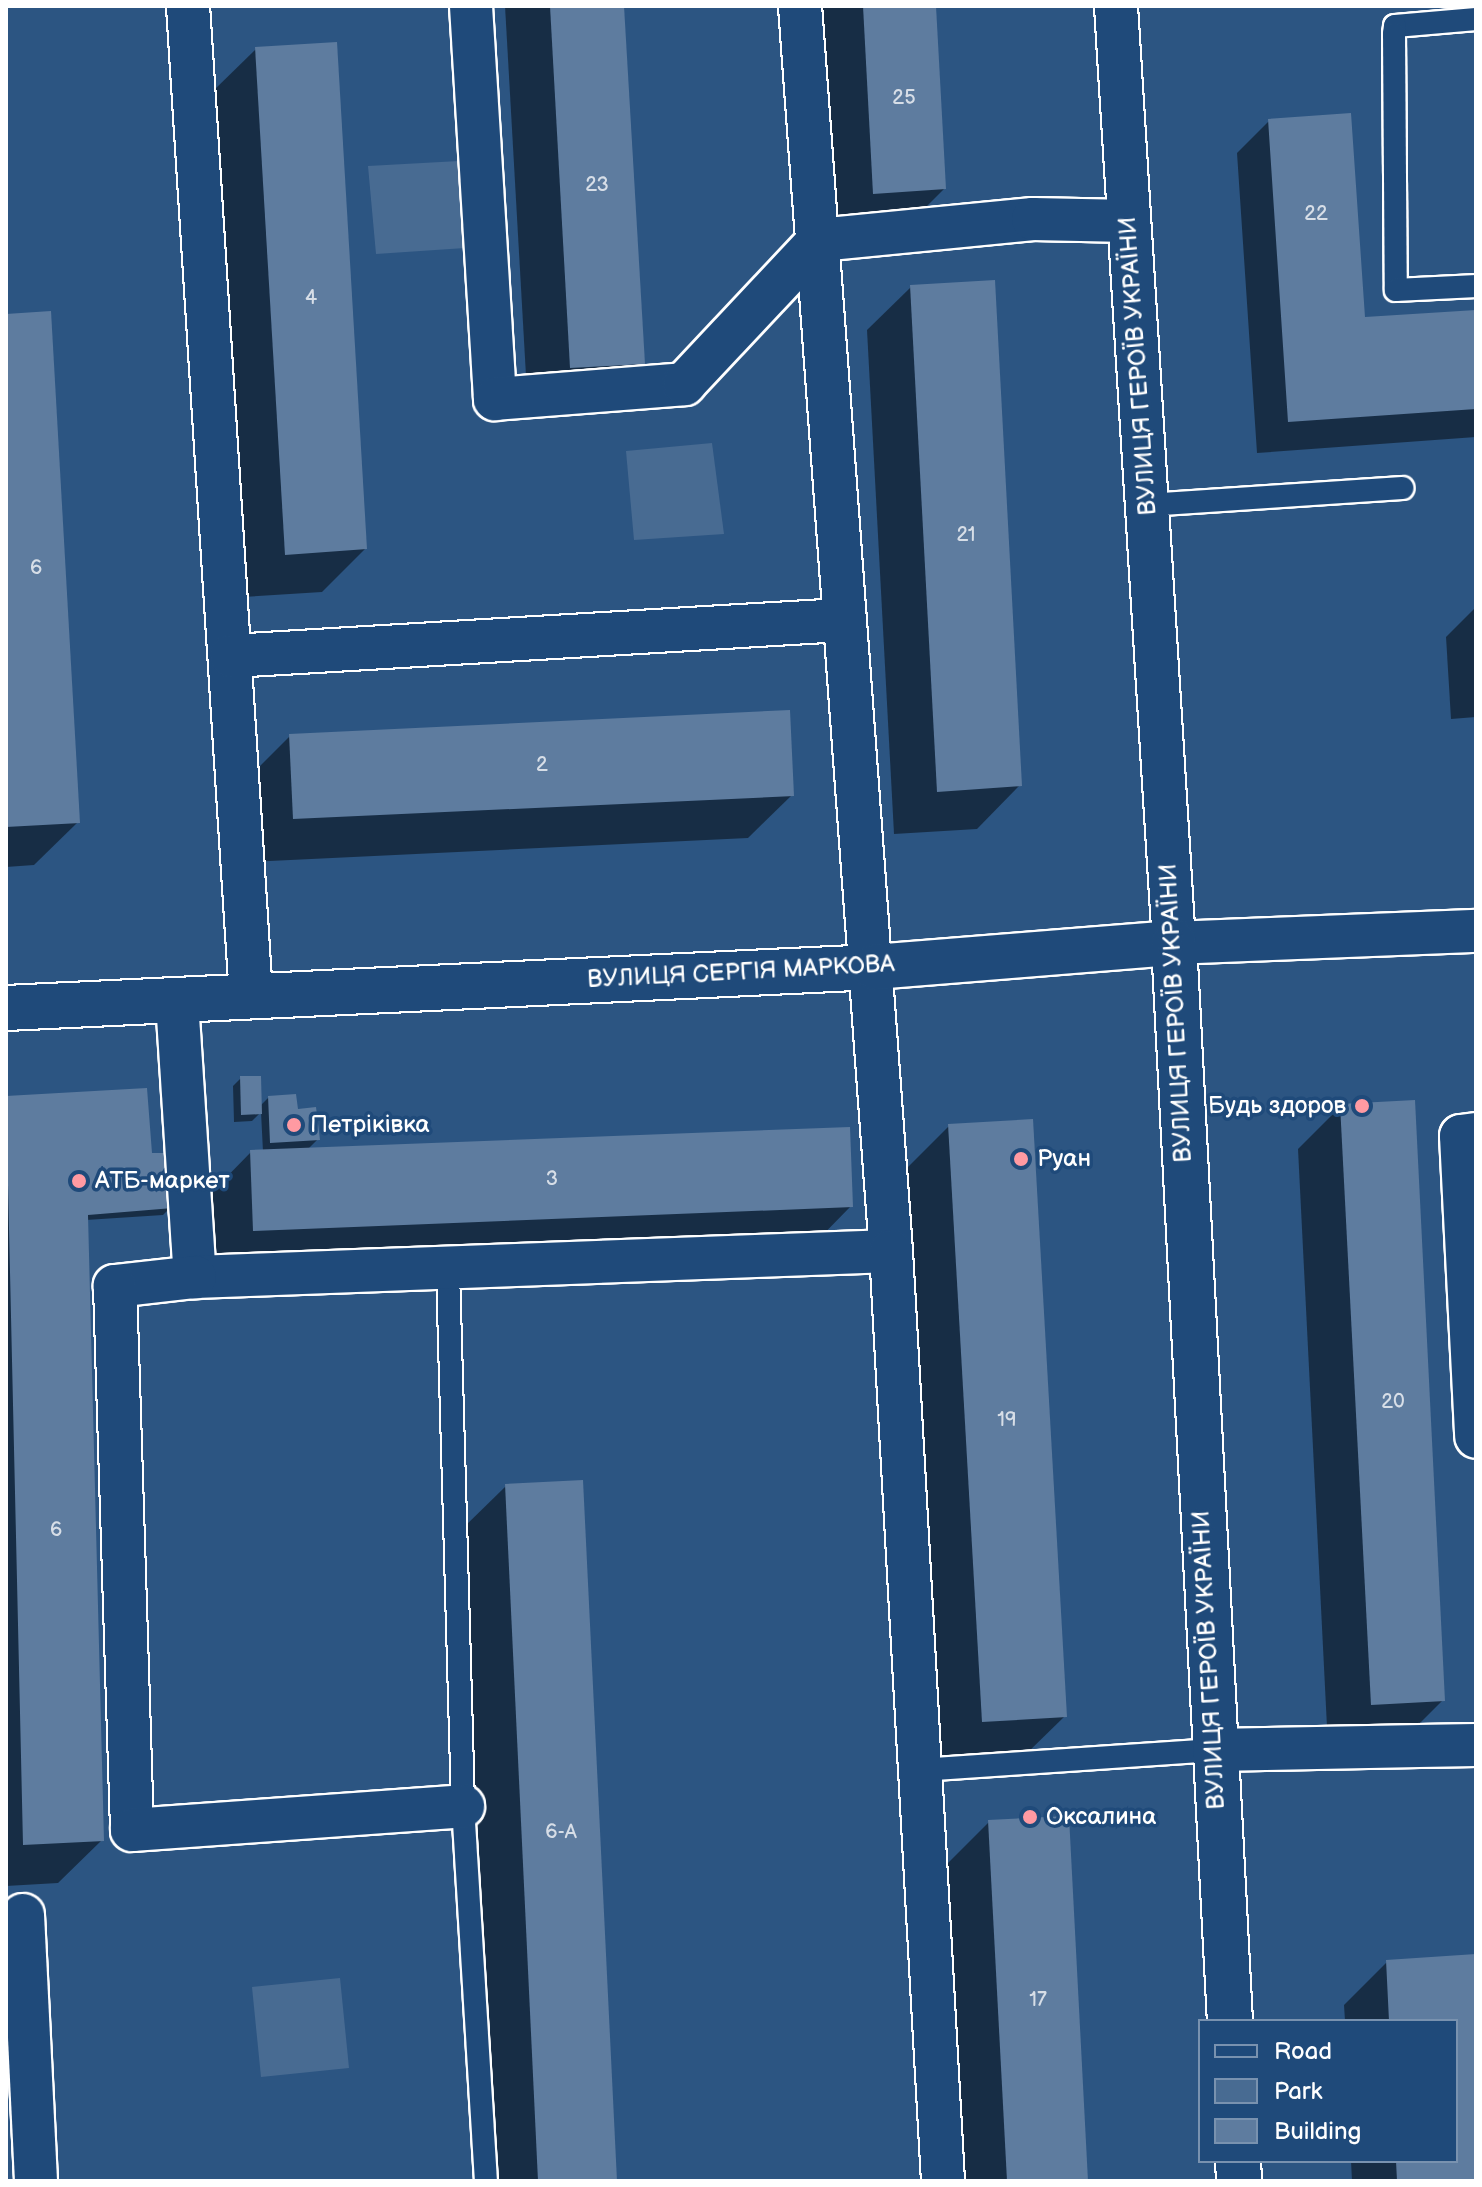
<!DOCTYPE html>
<meta charset="utf-8">
<style>
body{margin:0}
#map{position:relative;width:1482px;height:2187px;overflow:hidden;background:#2c5582;font-family:"Balsamiq Sans",sans-serif}
div>[style]{position:absolute}
.green>*{inset:0;background:#486b92}
.shadow>*{inset:0;background:#0007}
.building>*{inset:0;background:#5e7c9f}
.roads{filter:drop-shadow(2px 0 #fff) drop-shadow(-2px 0 #fff) drop-shadow(0 2px #fff) drop-shadow(0 -2px #fff)}
.service>*{height:22px;margin:-11px;padding:0 11px;transform-origin:11px;border-radius:11px;background:#1f4a7a}
.minor>*{height:42px;margin:-21px;padding:0 21px;transform-origin:21px;border-radius:21px;background:#1f4a7a}
.tertiary>*{height:44px;margin:-22px;padding:0 22px;transform-origin:22px;border-radius:22px;background:#1f4a7a}
.dots>*{width:22px;height:22px;translate:-50% -50%;box-sizing:border-box;border:4px solid #1f4a7a;border-radius:50%}
span{translate:-50% -50%;white-space:nowrap;text-align:center;line-height:1.15;-webkit-text-stroke:7px #1f4a7a;paint-order:stroke}
.number-label{font-size:20px;color:#d7dee7}
.number-label span{-webkit-text-stroke-width:0}
.street-label{font-size:24px;color:#fff}
.poi-label{font-size:24px;color:#fff}
.right{translate:-100% -50%;text-align:right}
.left{translate:0 -50%;text-align:left}
.frame{position:absolute;inset:0;border:8px solid #fff;pointer-events:none}
.legend{position:absolute;left:1198px;top:2019px;width:260px;height:144px;box-sizing:border-box;background:#1f4a7a;border:2px solid #7992af;margin:0;padding:10px 14px;list-style:none;font-size:24px;color:#fff}
.legend li{display:flex;align-items:center;gap:16px;height:40px}
.legend b{width:40px;border:2px solid #7992af}
</style>
<div id="map">
<div class="green">
<div style="clip-path:polygon(459px 161px,465px 248px,376px 254px,368px 166px)"></div>
<div style="clip-path:polygon(712px 443px,724px 534px,634px 540px,626px 451px)"></div>
<div style="clip-path:polygon(340px 1978px,349px 2068px,261px 2077px,252px 1987px)"></div>
</div>
<div class="shadow">
<div style="clip-path:polygon(505px 6px,622px 6px,642px 363px,599px 407px,528px 411px)"></div>
<div style="clip-path:polygon(818px 6px,934px 6px,944px 189px,901px 232px,830px 236px)"></div>
<div style="clip-path:polygon(256px 49px,365px 549px,322px 592px,243px 597px,212px 92px)"></div>
<div style="clip-path:polygon(1269px 121px,1363px 320px,1476px 312px,1476px 437px,1257px 453px,1237px 153px)"></div>
<div style="clip-path:polygon(911px 287px,1020px 785px,977px 829px,894px 834px,867px 330px)"></div>
<div style="clip-path:polygon(6px 316px,78px 822px,34px 865px,6px 867px)"></div>
<div style="clip-path:polygon(1476px 607px,1476px 717px,1451px 719px,1446px 637px)"></div>
<div style="clip-path:polygon(290px 736px,792px 795px,748px 838px,250px 862px,247px 779px)"></div>
<div style="clip-path:polygon(241px 1078px,260px 1106px,269px 1097px,296px 1112px,318px 1139px,307px 1150px,851px 1206px,808px 1250px,210px 1273px,208px 1196px,251px 1152px,263px 1152px,261px 1112px,252px 1121px,234px 1122px,233px 1086px)"></div>
<div style="clip-path:polygon(145px 1090px,150px 1155px,171px 1207px,163px 1215px,86px 1220px,102px 1840px,58px 1883px,6px 1886px,6px 1098px)"></div>
<div style="clip-path:polygon(1341px 1106px,1443px 1700px,1400px 1743px,1328px 1747px,1298px 1149px)"></div>
<div style="clip-path:polygon(949px 1126px,1065px 1716px,1021px 1759px,939px 1764px,905px 1170px)"></div>
<div style="clip-path:polygon(506px 1486px,615px 2181px,493px 2181px,462px 1529px)"></div>
<div style="clip-path:polygon(989px 1822px,1086px 2181px,962px 2181px,946px 1865px)"></div>
<div style="clip-path:polygon(1476px 1956px,1476px 2181px,1352px 2181px,1351px 2161px,1456px 2161px,1456px 2021px,1345px 2021px,1344px 2005px,1387px 1962px)"></div>
</div>
<div class="building">
<div style="clip-path:polygon(550px 6px,624px 6px,645px 364px,570px 368px)"></div>
<div style="clip-path:polygon(863px 6px,936px 6px,946px 189px,873px 194px)"></div>
<div style="clip-path:polygon(337px 42px,367px 549px,285px 555px,255px 47px)"></div>
<div style="clip-path:polygon(1351px 113px,1365px 317px,1476px 310px,1476px 409px,1288px 422px,1268px 119px)"></div>
<div style="clip-path:polygon(995px 280px,1022px 786px,937px 792px,910px 285px)"></div>
<div style="clip-path:polygon(51px 311px,80px 823px,6px 827px,6px 314px)"></div>
<div style="clip-path:polygon(790px 710px,794px 796px,293px 819px,289px 734px)"></div>
<div style="clip-path:polygon(240px 1076px,261px 1076px,262px 1114px,241px 1115px)"></div>
<div style="clip-path:polygon(147px 1088px,152px 1153px,173px 1153px,173px 1208px,88px 1215px,104px 1841px,23px 1845px,6px 1096px)"></div>
<div style="clip-path:polygon(296px 1094px,298px 1109px,316px 1107px,320px 1140px,270px 1143px,268px 1096px)"></div>
<div style="clip-path:polygon(1415px 1100px,1445px 1701px,1371px 1705px,1340px 1104px)"></div>
<div style="clip-path:polygon(1033px 1119px,1067px 1717px,982px 1722px,948px 1124px)"></div>
<div style="clip-path:polygon(850px 1127px,853px 1207px,253px 1231px,250px 1150px)"></div>
<div style="clip-path:polygon(583px 1480px,617px 2181px,538px 2181px,505px 1484px)"></div>
<div style="clip-path:polygon(1069px 1816px,1088px 2181px,1007px 2181px,988px 1820px)"></div>
<div style="clip-path:polygon(1476px 1954px,1476px 2181px,1397px 2181px,1396px 2161px,1456px 2161px,1456px 2021px,1389px 2021px,1386px 1960px)"></div>
</div>
<div class="roads">
<div class="service">
<div style="left:1476px;top:19px;width:81px;rotate:175.1deg"></div>
<div style="left:1395px;top:26px;width:8px;rotate:97deg"></div>
<div style="left:1394px;top:34px;width:256px;rotate:89.6deg"></div>
<div style="left:1396px;top:290px;width:80px;rotate:-2.9deg"></div>
<div style="left:1147px;top:505px;width:256px;rotate:-3.8deg"></div>
<div style="left:448px;top:1271px;width:535px;rotate:88.39deg"></div>
<div style="left:463px;top:1806px;width:376px;rotate:86.5deg"></div>
<div style="left:920px;top:1770px;width:295px;rotate:-3.9deg"></div>
</div>
<div class="minor">
<div style="left:188px;top:6px;width:992px;rotate:86.36deg"></div>
<div style="left:471px;top:6px;width:394px;rotate:86.5deg"></div>
<div style="left:495px;top:399px;width:190px;rotate:-4.5deg"></div>
<div style="left:684px;top:384px;width:197px;rotate:-46.8deg"></div>
<div style="left:819px;top:240px;width:215px;rotate:-5.6deg"></div>
<div style="left:1033px;top:219px;width:96px;rotate:1.2deg"></div>
<div style="left:1116px;top:6px;width:939px;rotate:86.46deg"></div>
<div style="left:1174px;top:943px;width:302px;rotate:-2.3deg"></div>
<div style="left:231px;top:656px;width:613px;rotate:-3.37deg"></div>
<div style="left:177px;top:1001px;width:277px;rotate:86.3deg"></div>
<div style="left:195px;top:1277px;width:696px;rotate:-2.14deg"></div>
<div style="left:891px;top:1251px;width:1248px;rotate:-94.18deg"></div>
<div style="left:1476px;top:1134px;width:15px;rotate:172deg"></div>
<div style="left:1461px;top:1136px;width:301px;rotate:87.1deg"></div>
<div style="left:891px;top:1251px;width:931px;rotate:86.8deg"></div>
<div style="left:195px;top:1277px;width:81px;rotate:173.6deg"></div>
<div style="left:115px;top:1286px;width:544px;rotate:88.21deg"></div>
<div style="left:132px;top:1830px;width:332px;rotate:-4.1deg"></div>
<div style="left:1214px;top:1750px;width:262px;rotate:-1.1deg"></div>
<div style="left:23px;top:1915px;width:266px;rotate:87.2deg"></div>
</div>
<div class="tertiary">
<div style="left:6px;top:1008px;width:869px;rotate:-2.7deg"></div>
<div style="left:874px;top:967px;width:301px;rotate:-4.6deg"></div>
<div style="left:1174px;top:943px;width:1079px;rotate:87.03deg"></div>
<div style="left:1238px;top:2161px;width:20px;rotate:87deg"></div>
</div>
</div>
<div class="dots">
<div style="left:1362px;top:1106px;background:#ff9aa2"></div>
<div style="left:294px;top:1125px;background:#ff9aa2"></div>
<div style="left:1021px;top:1159px;background:#ff9aa2"></div>
<div style="left:79px;top:1181px;background:#ff9aa2"></div>
<div style="left:1030px;top:1817px;background:#ff9aa2"></div>
</div>
<div class="number-label">
<span style="left:904px;top:98px">25</span>
<span style="left:597px;top:185px">23</span>
<span style="left:1316px;top:214px">22</span>
<span style="left:311px;top:298px">4</span>
<span style="left:966px;top:535px">21</span>
<span style="left:36px;top:568px">6</span>
<span style="left:542px;top:765px">2</span>
<span style="left:552px;top:1179px">3</span>
<span style="left:1393px;top:1402px">20</span>
<span style="left:1007px;top:1420px">19</span>
<span style="left:56px;top:1530px">6</span>
<span style="left:561px;top:1832px">6-А</span>
<span style="left:1038px;top:2000px">17</span>
</div>
<div class="street-label">
<span style="left:1138px;top:366px;rotate:-94deg">ВУЛИЦЯ ГЕРОЇВ УКРАЇНИ</span>
<span style="left:741px;top:972px;rotate:-3deg">ВУЛИЦЯ СЕРГІЯ МАРКОВА</span>
<span style="left:1176px;top:1013px;rotate:-93deg">ВУЛИЦЯ ГЕРОЇВ УКРАЇНИ</span>
<span style="left:1209px;top:1660px;rotate:-93deg">ВУЛИЦЯ ГЕРОЇВ УКРАЇНИ</span>
</div>
<div class="poi-label">
<span class="right" style="left:1346px;top:1106px">Будь здоров</span>
<span class="left" style="left:310px;top:1125px">Петріківка</span>
<span class="left" style="left:1037px;top:1159px">Руан</span>
<span class="left" style="left:95px;top:1181px">АТБ-маркет</span>
<span class="left" style="left:1046px;top:1817px">Оксалина</span>
</div>
<div class="frame"></div>
<ul class="legend">
<li><b style="height:10px;background:#1f4a7a"></b>Road</li>
<li><b style="height:22px;background:#486b92"></b>Park</li>
<li><b style="height:22px;background:#5e7c9f"></b>Building</li>
</ul>
</div>
